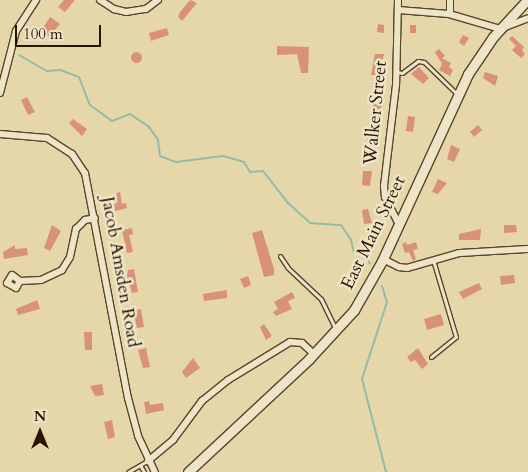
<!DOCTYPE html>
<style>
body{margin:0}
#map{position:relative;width:528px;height:472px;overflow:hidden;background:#e5d7aa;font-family:Cardo,serif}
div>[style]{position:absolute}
.stream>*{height:2px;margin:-1px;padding:0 1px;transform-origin:1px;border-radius:1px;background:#96baa8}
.building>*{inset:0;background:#d99276}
.round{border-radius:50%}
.roads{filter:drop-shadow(1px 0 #57452a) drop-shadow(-1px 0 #57452a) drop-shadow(0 1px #57452a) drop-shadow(0 -1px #57452a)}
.service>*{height:3px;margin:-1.5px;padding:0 1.5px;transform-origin:1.5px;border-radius:1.5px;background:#eee5c8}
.minor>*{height:6px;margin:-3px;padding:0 3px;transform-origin:3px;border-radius:3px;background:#eee5c8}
.secondary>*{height:9px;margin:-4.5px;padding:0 4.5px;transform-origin:4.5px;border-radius:4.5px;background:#eee5c8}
span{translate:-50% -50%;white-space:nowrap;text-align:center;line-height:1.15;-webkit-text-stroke:5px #eee5c8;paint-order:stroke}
.street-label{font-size:18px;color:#281400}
.north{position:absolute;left:15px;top:407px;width:50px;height:50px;-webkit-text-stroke:4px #eee5c8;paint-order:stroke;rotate:0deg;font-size:14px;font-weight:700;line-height:20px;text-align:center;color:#281400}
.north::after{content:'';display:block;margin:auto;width:18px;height:22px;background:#281400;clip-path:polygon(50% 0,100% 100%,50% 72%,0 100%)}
.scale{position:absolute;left:15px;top:25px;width:86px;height:22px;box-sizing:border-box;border:2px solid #281400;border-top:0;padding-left:6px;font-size:15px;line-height:18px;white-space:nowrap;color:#281400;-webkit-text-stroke:4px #eee5c8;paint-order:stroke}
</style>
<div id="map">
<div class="stream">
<div style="left:19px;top:55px;width:32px;rotate:30deg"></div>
<div style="left:47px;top:71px;width:13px;rotate:-4deg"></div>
<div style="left:60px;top:70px;width:20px;rotate:20deg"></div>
<div style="left:79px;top:77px;width:30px;rotate:69deg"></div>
<div style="left:90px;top:105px;width:27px;rotate:36deg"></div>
<div style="left:112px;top:121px;width:19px;rotate:-21deg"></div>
<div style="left:130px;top:114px;width:23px;rotate:34deg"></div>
<div style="left:149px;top:127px;width:16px;rotate:55deg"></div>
<div style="left:158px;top:140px;width:16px;rotate:83deg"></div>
<div style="left:160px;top:156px;width:17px;rotate:21deg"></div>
<div style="left:176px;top:162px;width:47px;rotate:-7.3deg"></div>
<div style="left:223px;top:156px;width:22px;rotate:16deg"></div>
<div style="left:244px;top:162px;width:12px;rotate:59deg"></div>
<div style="left:250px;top:172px;width:13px;rotate:-4deg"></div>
<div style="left:263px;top:171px;width:41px;rotate:52deg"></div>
<div style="left:288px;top:203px;width:30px;rotate:42deg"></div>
<div style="left:310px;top:223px;width:31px;rotate:4deg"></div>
<div style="left:341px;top:225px;width:18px;rotate:56deg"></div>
<div style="left:351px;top:240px;width:13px;rotate:77deg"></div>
<div style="left:354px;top:253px;width:10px;rotate:-6deg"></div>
<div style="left:364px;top:252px;width:13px;rotate:63deg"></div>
<div style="left:382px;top:286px;width:17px;rotate:73deg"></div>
<div style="left:387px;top:302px;width:81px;rotate:108deg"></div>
<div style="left:362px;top:379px;width:96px;rotate:75.5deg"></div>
</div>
<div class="building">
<div style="clip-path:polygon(64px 0,75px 0,65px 12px,58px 7px)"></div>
<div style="clip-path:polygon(190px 0,197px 3px,182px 21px,178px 17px,180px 12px)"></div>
<div style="clip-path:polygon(50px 17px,60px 24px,50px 36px,40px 32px)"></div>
<div style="clip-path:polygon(378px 24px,384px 25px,384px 33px,377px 32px)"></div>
<div style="clip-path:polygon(410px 25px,416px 25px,416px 33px,410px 33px)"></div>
<div style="clip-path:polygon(167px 28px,169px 35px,151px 41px,149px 33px)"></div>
<div style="clip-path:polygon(463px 35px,469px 38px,464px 46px,459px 42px)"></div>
<div style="clip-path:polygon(512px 36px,524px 47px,522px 50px,525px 54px,521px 58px,512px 50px,516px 46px,509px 39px)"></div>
<div style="clip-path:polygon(277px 46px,309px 47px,308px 73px,301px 73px,297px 54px,277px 55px)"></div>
<div style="clip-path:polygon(439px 49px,445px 56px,442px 58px,451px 63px,449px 67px,453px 70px,450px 76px,439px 70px,442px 64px,435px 52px)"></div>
<div class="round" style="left:130.5px;top:51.5px;width:11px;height:11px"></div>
<div style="clip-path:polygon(375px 54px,384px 54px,378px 75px,371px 75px)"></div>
<div style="clip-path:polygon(419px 67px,429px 78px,423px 84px,411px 74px)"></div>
<div style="clip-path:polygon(485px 72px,498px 76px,495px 86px,483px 78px)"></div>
<div style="clip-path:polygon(27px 97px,35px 112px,28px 115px,21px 100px)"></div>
<div style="clip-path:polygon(374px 101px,382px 102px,380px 115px,371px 115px)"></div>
<div style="clip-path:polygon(408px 116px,415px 117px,413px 132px,406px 131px)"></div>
<div style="clip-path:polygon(73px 119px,87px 129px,82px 136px,69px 123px)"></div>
<div style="clip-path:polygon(478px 125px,482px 130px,474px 137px,470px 132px)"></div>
<div style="clip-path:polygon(371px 127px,377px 128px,374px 146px,366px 144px)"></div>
<div style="clip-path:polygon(451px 145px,460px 149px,454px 162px,447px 159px)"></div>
<div style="clip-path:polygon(363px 171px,372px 171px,370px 186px,362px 185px)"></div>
<div style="clip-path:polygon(438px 179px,447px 183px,438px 194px,432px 192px)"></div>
<div style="clip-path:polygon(120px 192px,122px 204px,126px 203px,127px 208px,115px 211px,113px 194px)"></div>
<div style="clip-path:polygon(368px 209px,372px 223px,364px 224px,362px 210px)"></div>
<div style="clip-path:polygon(52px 225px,61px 231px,50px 251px,44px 248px)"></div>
<div style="clip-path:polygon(504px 225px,516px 225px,517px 232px,504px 233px)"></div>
<div style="clip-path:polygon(132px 228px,133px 234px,129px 235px,133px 252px,127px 253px,122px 230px)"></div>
<div style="clip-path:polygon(481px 229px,480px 240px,459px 240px,459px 234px)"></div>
<div style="clip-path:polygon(262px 230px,274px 269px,274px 275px,264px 277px,252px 233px)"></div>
<div style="clip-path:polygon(406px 242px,407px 245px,416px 242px,418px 249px,413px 250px,416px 259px,413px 261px,409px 252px,405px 253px,402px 244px)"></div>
<div style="clip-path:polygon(15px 245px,15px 249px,27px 248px,28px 255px,4px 259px,3px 252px)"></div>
<div style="clip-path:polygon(134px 269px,138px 292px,132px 293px,127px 276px,128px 270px)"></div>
<div style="clip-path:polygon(514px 275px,515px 283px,501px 285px,500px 276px)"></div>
<div style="clip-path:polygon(248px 276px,251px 285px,244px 288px,240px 279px)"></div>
<div style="clip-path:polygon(479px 283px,482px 289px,463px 299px,459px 292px)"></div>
<div style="clip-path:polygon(227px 290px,227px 298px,204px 301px,203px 294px)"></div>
<div style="clip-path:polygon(292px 292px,295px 298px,288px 301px,292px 309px,276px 316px,273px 312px,278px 309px,274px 302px)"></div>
<div style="clip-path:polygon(37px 300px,40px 309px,18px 315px,16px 309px)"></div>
<div style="clip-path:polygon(141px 309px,144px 327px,137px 328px,133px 311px)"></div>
<div style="clip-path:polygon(441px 314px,444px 325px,427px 330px,424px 319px)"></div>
<div style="clip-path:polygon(264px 324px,272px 336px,266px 340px,260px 327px)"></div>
<div style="clip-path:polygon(84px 332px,92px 332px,92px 350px,85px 350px)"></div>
<div style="clip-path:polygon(146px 348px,150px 367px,143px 368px,138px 350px)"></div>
<div style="clip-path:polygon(418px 348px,428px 364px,422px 369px,415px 360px,411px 362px,407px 357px)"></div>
<div style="clip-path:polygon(193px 358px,200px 368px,186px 378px,182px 372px)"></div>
<div style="clip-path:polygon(102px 384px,104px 395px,95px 396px,90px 386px)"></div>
<div style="clip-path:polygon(149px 401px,150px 405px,163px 403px,164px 410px,146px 414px,144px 402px)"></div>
<div style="clip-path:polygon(112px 420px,115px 437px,108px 439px,104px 422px)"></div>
</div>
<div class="roads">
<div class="service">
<div style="left:397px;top:72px;width:5px;rotate:11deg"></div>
<div style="left:402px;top:73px;width:20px;rotate:-37deg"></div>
<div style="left:418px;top:61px;width:6px;rotate:9deg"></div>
<div style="left:424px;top:62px;width:46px;rotate:44.1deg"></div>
<div style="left:280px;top:256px;width:14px;rotate:56deg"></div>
<div style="left:288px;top:268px;width:45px;rotate:43.2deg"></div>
<div style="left:321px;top:299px;width:32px;rotate:64deg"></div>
<div style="left:431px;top:357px;width:32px;rotate:-39deg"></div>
<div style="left:456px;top:337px;width:80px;rotate:-106.6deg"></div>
<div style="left:140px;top:465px;width:8px;rotate:60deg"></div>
<div style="left:128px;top:472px;width:22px;rotate:-30deg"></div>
</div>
<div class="minor">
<div style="left:100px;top:0;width:17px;rotate:33deg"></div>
<div style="left:114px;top:9px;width:12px;rotate:14deg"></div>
<div style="left:126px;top:12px;width:20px;rotate:-9deg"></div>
<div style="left:146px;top:9px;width:15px;rotate:-37deg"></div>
<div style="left:398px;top:0;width:85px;rotate:91.3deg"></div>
<div style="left:396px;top:85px;width:102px;rotate:96.8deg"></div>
<div style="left:384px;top:186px;width:11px;rotate:85deg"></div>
<div style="left:385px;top:197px;width:31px;rotate:63deg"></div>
<div style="left:450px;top:0;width:14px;rotate:90deg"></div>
<div style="left:398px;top:10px;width:51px;rotate:4.5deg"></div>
<div style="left:449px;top:14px;width:53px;rotate:16.4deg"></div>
<div style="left:500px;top:29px;width:30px;rotate:-21deg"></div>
<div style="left:0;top:93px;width:64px;rotate:-75.5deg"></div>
<div style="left:16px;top:31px;width:37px;rotate:-57deg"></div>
<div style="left:0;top:134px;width:47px;rotate:4.9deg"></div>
<div style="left:47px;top:138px;width:30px;rotate:33deg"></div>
<div style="left:72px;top:154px;width:23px;rotate:56deg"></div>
<div style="left:85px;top:173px;width:229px;rotate:79.2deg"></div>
<div style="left:128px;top:398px;width:39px;rotate:75deg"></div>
<div style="left:138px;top:436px;width:40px;rotate:65deg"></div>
<div style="left:383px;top:259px;width:18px;rotate:27deg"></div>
<div style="left:399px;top:267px;width:8px;rotate:7deg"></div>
<div style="left:407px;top:268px;width:54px;rotate:-16.1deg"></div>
<div style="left:459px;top:253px;width:69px;rotate:-3.3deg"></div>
<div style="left:20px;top:281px;width:8px;rotate:120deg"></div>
<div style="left:16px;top:288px;width:10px;rotate:-151deg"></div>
<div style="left:7px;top:283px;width:9px;rotate:-58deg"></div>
<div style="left:12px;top:275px;width:10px;rotate:37deg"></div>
<div style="left:20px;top:281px;width:21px;rotate:-3deg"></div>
<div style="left:41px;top:280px;width:23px;rotate:-25deg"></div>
<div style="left:62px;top:270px;width:15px;rotate:-58deg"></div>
<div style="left:70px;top:257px;width:29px;rotate:-78deg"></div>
<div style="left:76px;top:229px;width:13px;rotate:-45deg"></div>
<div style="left:85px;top:220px;width:10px;rotate:-11deg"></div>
<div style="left:148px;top:461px;width:33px;rotate:-40deg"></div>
<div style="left:173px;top:440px;width:49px;rotate:-53.4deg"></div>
<div style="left:202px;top:401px;width:33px;rotate:-39deg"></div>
<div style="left:228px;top:380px;width:73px;rotate:-31.5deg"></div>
<div style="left:290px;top:342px;width:12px;rotate:5deg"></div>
<div style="left:302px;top:343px;width:16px;rotate:43deg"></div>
</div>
<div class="secondary">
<div style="left:188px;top:472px;width:166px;rotate:-43deg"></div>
<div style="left:309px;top:359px;width:67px;rotate:-47.4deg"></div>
<div style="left:354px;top:310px;width:56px;rotate:-60.3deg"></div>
<div style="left:382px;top:261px;width:206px;rotate:-65.3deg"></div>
<div style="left:468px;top:74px;width:45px;rotate:-56deg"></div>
<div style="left:493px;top:37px;width:50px;rotate:-47.4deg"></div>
</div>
</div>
<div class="street-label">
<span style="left:376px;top:113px;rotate:-84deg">Walker Street</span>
<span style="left:374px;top:233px;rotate:-64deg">East Main Street</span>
<span style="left:120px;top:272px;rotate:80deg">Jacob Amsden Road</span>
</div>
<div class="north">N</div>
<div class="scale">100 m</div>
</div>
